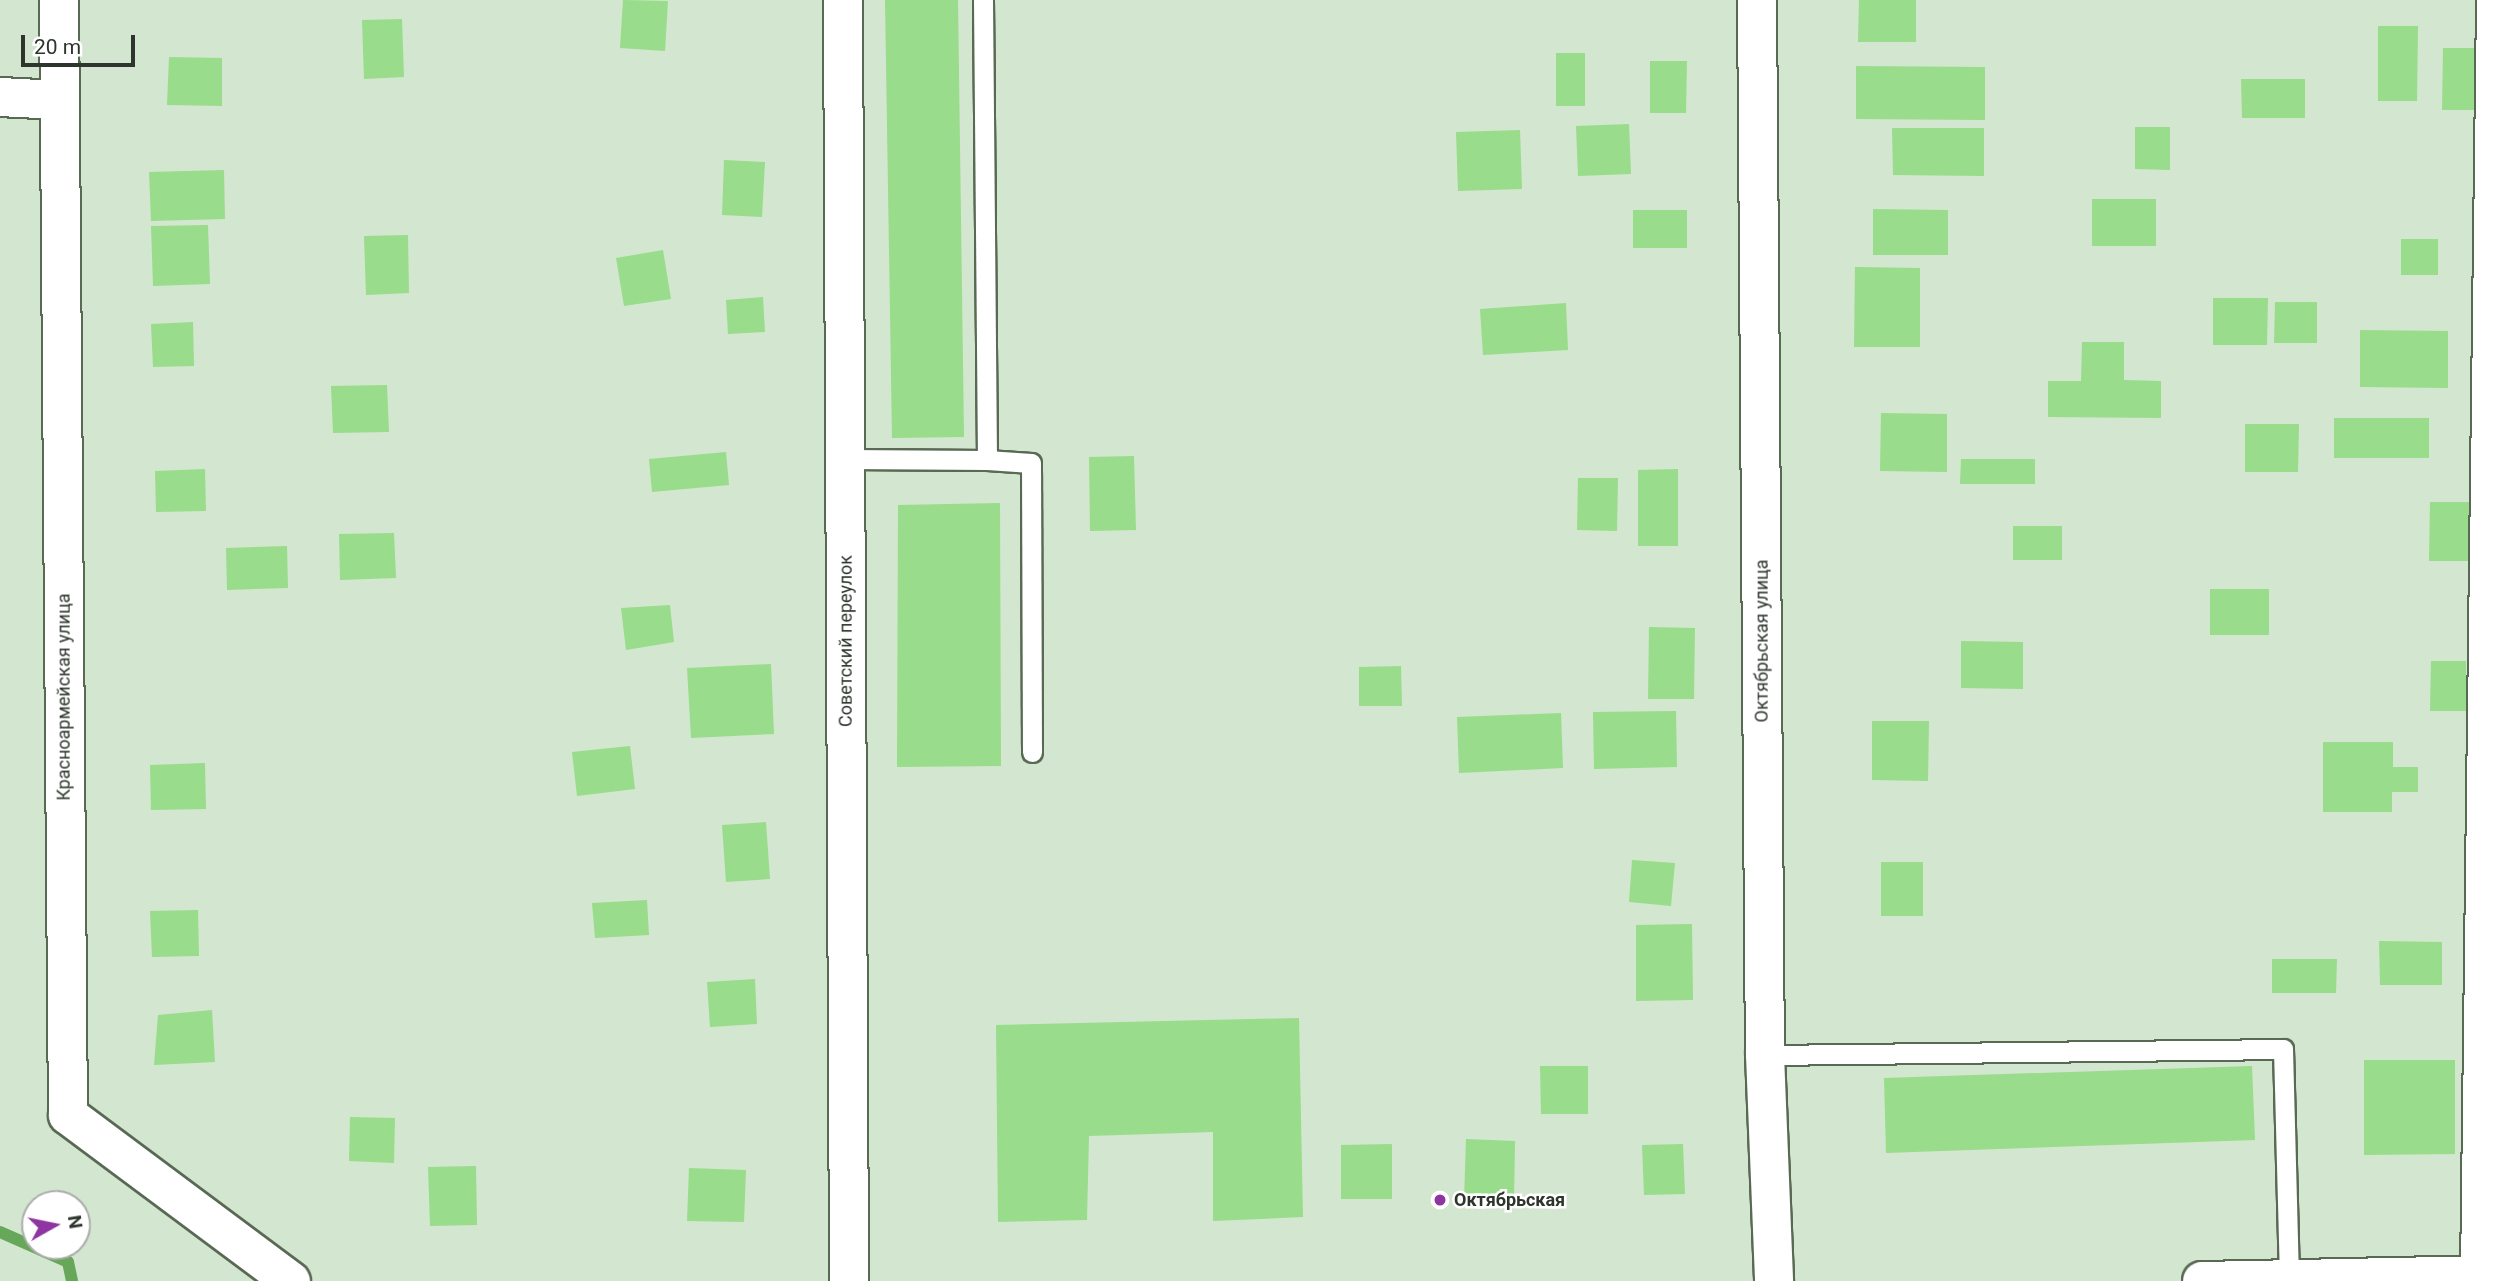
<!DOCTYPE html>
<meta charset="utf-8">
<style>
body{margin:0}
#map{position:relative;width:2499px;height:1281px;overflow:hidden;background:#d3e6cf;font-family:Roboto,sans-serif}
div>[style]{position:absolute}
.stream>*{height:12px;margin:-6px;padding:0 6px;transform-origin:6px;border-radius:6px;background:#66a759}
.building>*{inset:0;background:#99dc8b}
.roads{filter:drop-shadow(2px 0 #586954) drop-shadow(-2px 0 #586954) drop-shadow(0 2px #586954) drop-shadow(0 -2px #586954)}
.service>*{height:19px;margin:-9.5px;padding:0 9.5px;transform-origin:9.5px;border-radius:9.5px;background:#fff}
.minor>*{height:38px;margin:-19px;padding:0 19px;transform-origin:19px;border-radius:19px;background:#fff}
.tertiary>*{height:38px;margin:-19px;padding:0 19px;transform-origin:19px;border-radius:19px;background:#fff}
.secondary>*{height:38px;margin:-19px;padding:0 19px;transform-origin:19px;border-radius:19px;background:#fff}
.dots>*{width:19px;height:19px;translate:-50% -50%;box-sizing:border-box;border:4px solid #fff;border-radius:50%}
span{translate:-50% -50%;white-space:nowrap;text-align:center;line-height:1.15;-webkit-text-stroke:5px #fff;paint-order:stroke}
.street-label{font-size:18px;color:#2d352c}
.poi-label{font-size:18px;color:#2d352c;font-weight:700}
.left{translate:0 -50%;text-align:left}
.north{position:absolute;left:21px;top:1190px;width:70px;height:70px;box-sizing:border-box;background:#fff;border:2px solid #abaeab;border-radius:50%;rotate:81deg;font-size:19px;font-weight:700;line-height:28px;text-align:center;color:#2d352c}
.north::after{content:'';display:block;margin:auto;width:24px;height:32px;background:#8e35a1;clip-path:polygon(50% 0,100% 100%,50% 72%,0 100%)}
.scale{position:absolute;left:21px;top:35px;width:114px;height:32px;box-sizing:border-box;border:4px solid #2d352c;border-top:0;padding-left:9px;font-size:21px;line-height:24px;white-space:nowrap;color:#2d352c;-webkit-text-stroke:5px #fff;paint-order:stroke}
</style>
<div id="map">
<div class="stream">
<div style="left:0;top:1232px;width:74px;rotate:23.8deg"></div>
<div style="left:68px;top:1262px;width:19px;rotate:78deg"></div>
</div>
<div class="building">
<div style="clip-path:polygon(623px 0,668px 1px,665px 51px,620px 48px)"></div>
<div style="clip-path:polygon(885px 0,958px 0,964px 437px,892px 438px)"></div>
<div style="clip-path:polygon(1859px 0,1916px 0,1916px 42px,1858px 42px)"></div>
<div style="clip-path:polygon(402px 19px,404px 77px,364px 79px,362px 20px)"></div>
<div style="clip-path:polygon(2378px 26px,2418px 26px,2417px 101px,2378px 101px)"></div>
<div style="clip-path:polygon(2443px 48px,2484px 48px,2484px 110px,2442px 110px)"></div>
<div style="clip-path:polygon(1556px 53px,1585px 53px,1585px 106px,1556px 106px)"></div>
<div style="clip-path:polygon(169px 57px,222px 58px,222px 106px,167px 105px)"></div>
<div style="clip-path:polygon(1650px 61px,1687px 61px,1686px 113px,1650px 113px)"></div>
<div style="clip-path:polygon(1856px 66px,1985px 67px,1985px 120px,1856px 119px)"></div>
<div style="clip-path:polygon(2241px 79px,2305px 79px,2305px 118px,2242px 118px)"></div>
<div style="clip-path:polygon(1629px 124px,1631px 174px,1578px 176px,1576px 126px)"></div>
<div style="clip-path:polygon(2135px 127px,2170px 127px,2170px 170px,2135px 169px)"></div>
<div style="clip-path:polygon(1892px 128px,1984px 128px,1984px 176px,1893px 175px)"></div>
<div style="clip-path:polygon(1520px 130px,1522px 189px,1458px 191px,1456px 132px)"></div>
<div style="clip-path:polygon(724px 160px,765px 162px,762px 217px,722px 215px)"></div>
<div style="clip-path:polygon(224px 170px,225px 219px,151px 221px,149px 172px)"></div>
<div style="clip-path:polygon(2092px 199px,2156px 199px,2156px 246px,2092px 246px)"></div>
<div style="clip-path:polygon(1873px 209px,1948px 210px,1948px 255px,1873px 255px)"></div>
<div style="clip-path:polygon(1633px 210px,1687px 210px,1687px 248px,1633px 248px)"></div>
<div style="clip-path:polygon(208px 225px,210px 284px,153px 286px,151px 226px)"></div>
<div style="clip-path:polygon(408px 235px,409px 293px,366px 295px,364px 236px)"></div>
<div style="clip-path:polygon(2401px 239px,2438px 239px,2438px 275px,2401px 275px)"></div>
<div style="clip-path:polygon(663px 250px,671px 299px,624px 306px,616px 258px)"></div>
<div style="clip-path:polygon(1855px 267px,1920px 268px,1920px 347px,1854px 347px)"></div>
<div style="clip-path:polygon(763px 297px,765px 332px,728px 334px,726px 300px)"></div>
<div style="clip-path:polygon(2213px 298px,2268px 298px,2267px 345px,2213px 345px)"></div>
<div style="clip-path:polygon(2275px 302px,2317px 302px,2317px 343px,2274px 343px)"></div>
<div style="clip-path:polygon(1566px 303px,1568px 350px,1483px 355px,1480px 309px)"></div>
<div style="clip-path:polygon(193px 322px,194px 366px,153px 367px,151px 324px)"></div>
<div style="clip-path:polygon(2360px 330px,2448px 331px,2448px 388px,2360px 387px)"></div>
<div style="clip-path:polygon(2082px 342px,2124px 342px,2124px 380px,2161px 381px,2161px 418px,2048px 417px,2048px 381px,2081px 381px)"></div>
<div style="clip-path:polygon(387px 385px,389px 432px,333px 433px,331px 386px)"></div>
<div style="clip-path:polygon(1881px 413px,1947px 414px,1947px 472px,1880px 471px)"></div>
<div style="clip-path:polygon(2334px 418px,2429px 418px,2429px 458px,2334px 458px)"></div>
<div style="clip-path:polygon(2245px 424px,2299px 424px,2298px 472px,2245px 472px)"></div>
<div style="clip-path:polygon(726px 452px,729px 485px,652px 492px,649px 459px)"></div>
<div style="clip-path:polygon(1134px 456px,1136px 530px,1090px 531px,1089px 457px)"></div>
<div style="clip-path:polygon(1961px 459px,2035px 459px,2035px 484px,1960px 484px)"></div>
<div style="clip-path:polygon(205px 469px,206px 511px,156px 512px,155px 471px)"></div>
<div style="clip-path:polygon(1678px 469px,1678px 546px,1638px 546px,1638px 470px)"></div>
<div style="clip-path:polygon(1578px 478px,1618px 478px,1617px 531px,1577px 530px)"></div>
<div style="clip-path:polygon(2430px 502px,2470px 502px,2469px 561px,2429px 561px)"></div>
<div style="clip-path:polygon(1000px 503px,1001px 766px,897px 767px,898px 505px)"></div>
<div style="clip-path:polygon(2013px 526px,2062px 526px,2062px 560px,2013px 560px)"></div>
<div style="clip-path:polygon(394px 533px,396px 578px,340px 580px,339px 534px)"></div>
<div style="clip-path:polygon(287px 546px,288px 588px,227px 590px,226px 548px)"></div>
<div style="clip-path:polygon(2210px 589px,2269px 589px,2269px 635px,2210px 635px)"></div>
<div style="clip-path:polygon(670px 605px,674px 642px,626px 650px,621px 608px)"></div>
<div style="clip-path:polygon(1649px 627px,1695px 628px,1694px 699px,1648px 699px)"></div>
<div style="clip-path:polygon(1961px 641px,2023px 642px,2023px 689px,1961px 688px)"></div>
<div style="clip-path:polygon(2431px 661px,2466px 661px,2466px 711px,2430px 711px)"></div>
<div style="clip-path:polygon(771px 664px,774px 734px,691px 738px,687px 668px)"></div>
<div style="clip-path:polygon(1401px 666px,1402px 706px,1359px 706px,1359px 667px)"></div>
<div style="clip-path:polygon(1676px 711px,1677px 767px,1594px 769px,1593px 712px)"></div>
<div style="clip-path:polygon(1561px 713px,1563px 768px,1459px 773px,1457px 717px)"></div>
<div style="clip-path:polygon(1872px 721px,1929px 721px,1928px 781px,1872px 780px)"></div>
<div style="clip-path:polygon(2323px 742px,2393px 742px,2393px 767px,2418px 767px,2418px 792px,2392px 792px,2392px 812px,2323px 812px)"></div>
<div style="clip-path:polygon(630px 746px,635px 789px,577px 796px,572px 752px)"></div>
<div style="clip-path:polygon(205px 763px,206px 809px,151px 810px,150px 765px)"></div>
<div style="clip-path:polygon(766px 822px,770px 879px,726px 882px,722px 825px)"></div>
<div style="clip-path:polygon(1632px 860px,1675px 863px,1671px 906px,1629px 902px)"></div>
<div style="clip-path:polygon(1881px 862px,1923px 862px,1923px 916px,1881px 916px)"></div>
<div style="clip-path:polygon(647px 900px,649px 935px,595px 938px,592px 903px)"></div>
<div style="clip-path:polygon(198px 910px,199px 956px,152px 957px,150px 911px)"></div>
<div style="clip-path:polygon(1692px 924px,1693px 1000px,1636px 1001px,1636px 925px)"></div>
<div style="clip-path:polygon(2379px 941px,2442px 942px,2442px 985px,2380px 985px)"></div>
<div style="clip-path:polygon(2272px 959px,2337px 959px,2336px 993px,2272px 993px)"></div>
<div style="clip-path:polygon(755px 979px,757px 1024px,710px 1027px,707px 982px)"></div>
<div style="clip-path:polygon(212px 1010px,215px 1062px,154px 1065px,158px 1015px)"></div>
<div style="clip-path:polygon(1299px 1018px,1303px 1217px,1213px 1221px,1213px 1132px,1089px 1136px,1087px 1220px,998px 1222px,996px 1025px)"></div>
<div style="clip-path:polygon(2364px 1060px,2455px 1060px,2455px 1154px,2364px 1155px)"></div>
<div style="clip-path:polygon(1540px 1066px,1588px 1066px,1588px 1114px,1541px 1114px)"></div>
<div style="clip-path:polygon(2252px 1066px,2255px 1140px,1886px 1153px,1884px 1078px)"></div>
<div style="clip-path:polygon(350px 1117px,395px 1118px,394px 1163px,349px 1161px)"></div>
<div style="clip-path:polygon(1466px 1139px,1515px 1141px,1514px 1202px,1464px 1201px)"></div>
<div style="clip-path:polygon(1392px 1144px,1392px 1199px,1341px 1199px,1341px 1145px)"></div>
<div style="clip-path:polygon(1683px 1144px,1685px 1194px,1644px 1195px,1642px 1145px)"></div>
<div style="clip-path:polygon(476px 1166px,477px 1225px,430px 1226px,428px 1167px)"></div>
<div style="clip-path:polygon(689px 1168px,746px 1170px,744px 1222px,687px 1221px)"></div>
</div>
<div class="roads">
<div class="service">
<div style="left:983px;top:0;width:460px;rotate:89.5deg"></div>
<div style="left:845px;top:459px;width:142px;rotate:0.4deg"></div>
<div style="left:987px;top:460px;width:44px;rotate:3.9deg"></div>
<div style="left:1031px;top:463px;width:289px;rotate:89.8deg"></div>
<div style="left:1765px;top:1055px;width:518px;rotate:-0.66deg"></div>
<div style="left:2283px;top:1049px;width:230px;rotate:88.5deg"></div>
</div>
<div class="minor">
<div style="left:59px;top:0;width:1115px;rotate:89.54deg"></div>
<div style="left:68px;top:1115px;width:278px;rotate:36.7deg"></div>
<div style="left:843px;top:0;width:1281px;rotate:89.73deg"></div>
<div style="left:0;top:97px;width:59px;rotate:2.9deg"></div>
<div style="left:2480px;top:1275px;width:1275px;rotate:-89.28deg"></div>
</div>
<div class="tertiary">
<div style="left:1757px;top:0;width:1055px;rotate:89.57deg"></div>
<div style="left:1765px;top:1055px;width:226px;rotate:87.7deg"></div>
</div>
<div class="secondary">
<div style="left:2202px;top:1281px;width:297px;rotate:-1.2deg"></div>
</div>
</div>
<div class="dots">
<div style="left:1440px;top:1200px;background:#8e35a1"></div>
</div>
<div class="street-label">
<span style="left:846px;top:641px;rotate:-90deg">Советский переулок</span>
<span style="left:1762px;top:641px;rotate:-90deg">Октябрьская улица</span>
<span style="left:64px;top:697px;rotate:-90deg">Красноармейская улица</span>
</div>
<div class="poi-label">
<span class="left" style="left:1454px;top:1200px">Октябрьская</span>
</div>
<div class="north">N</div>
<div class="scale">20 m</div>
</div>
